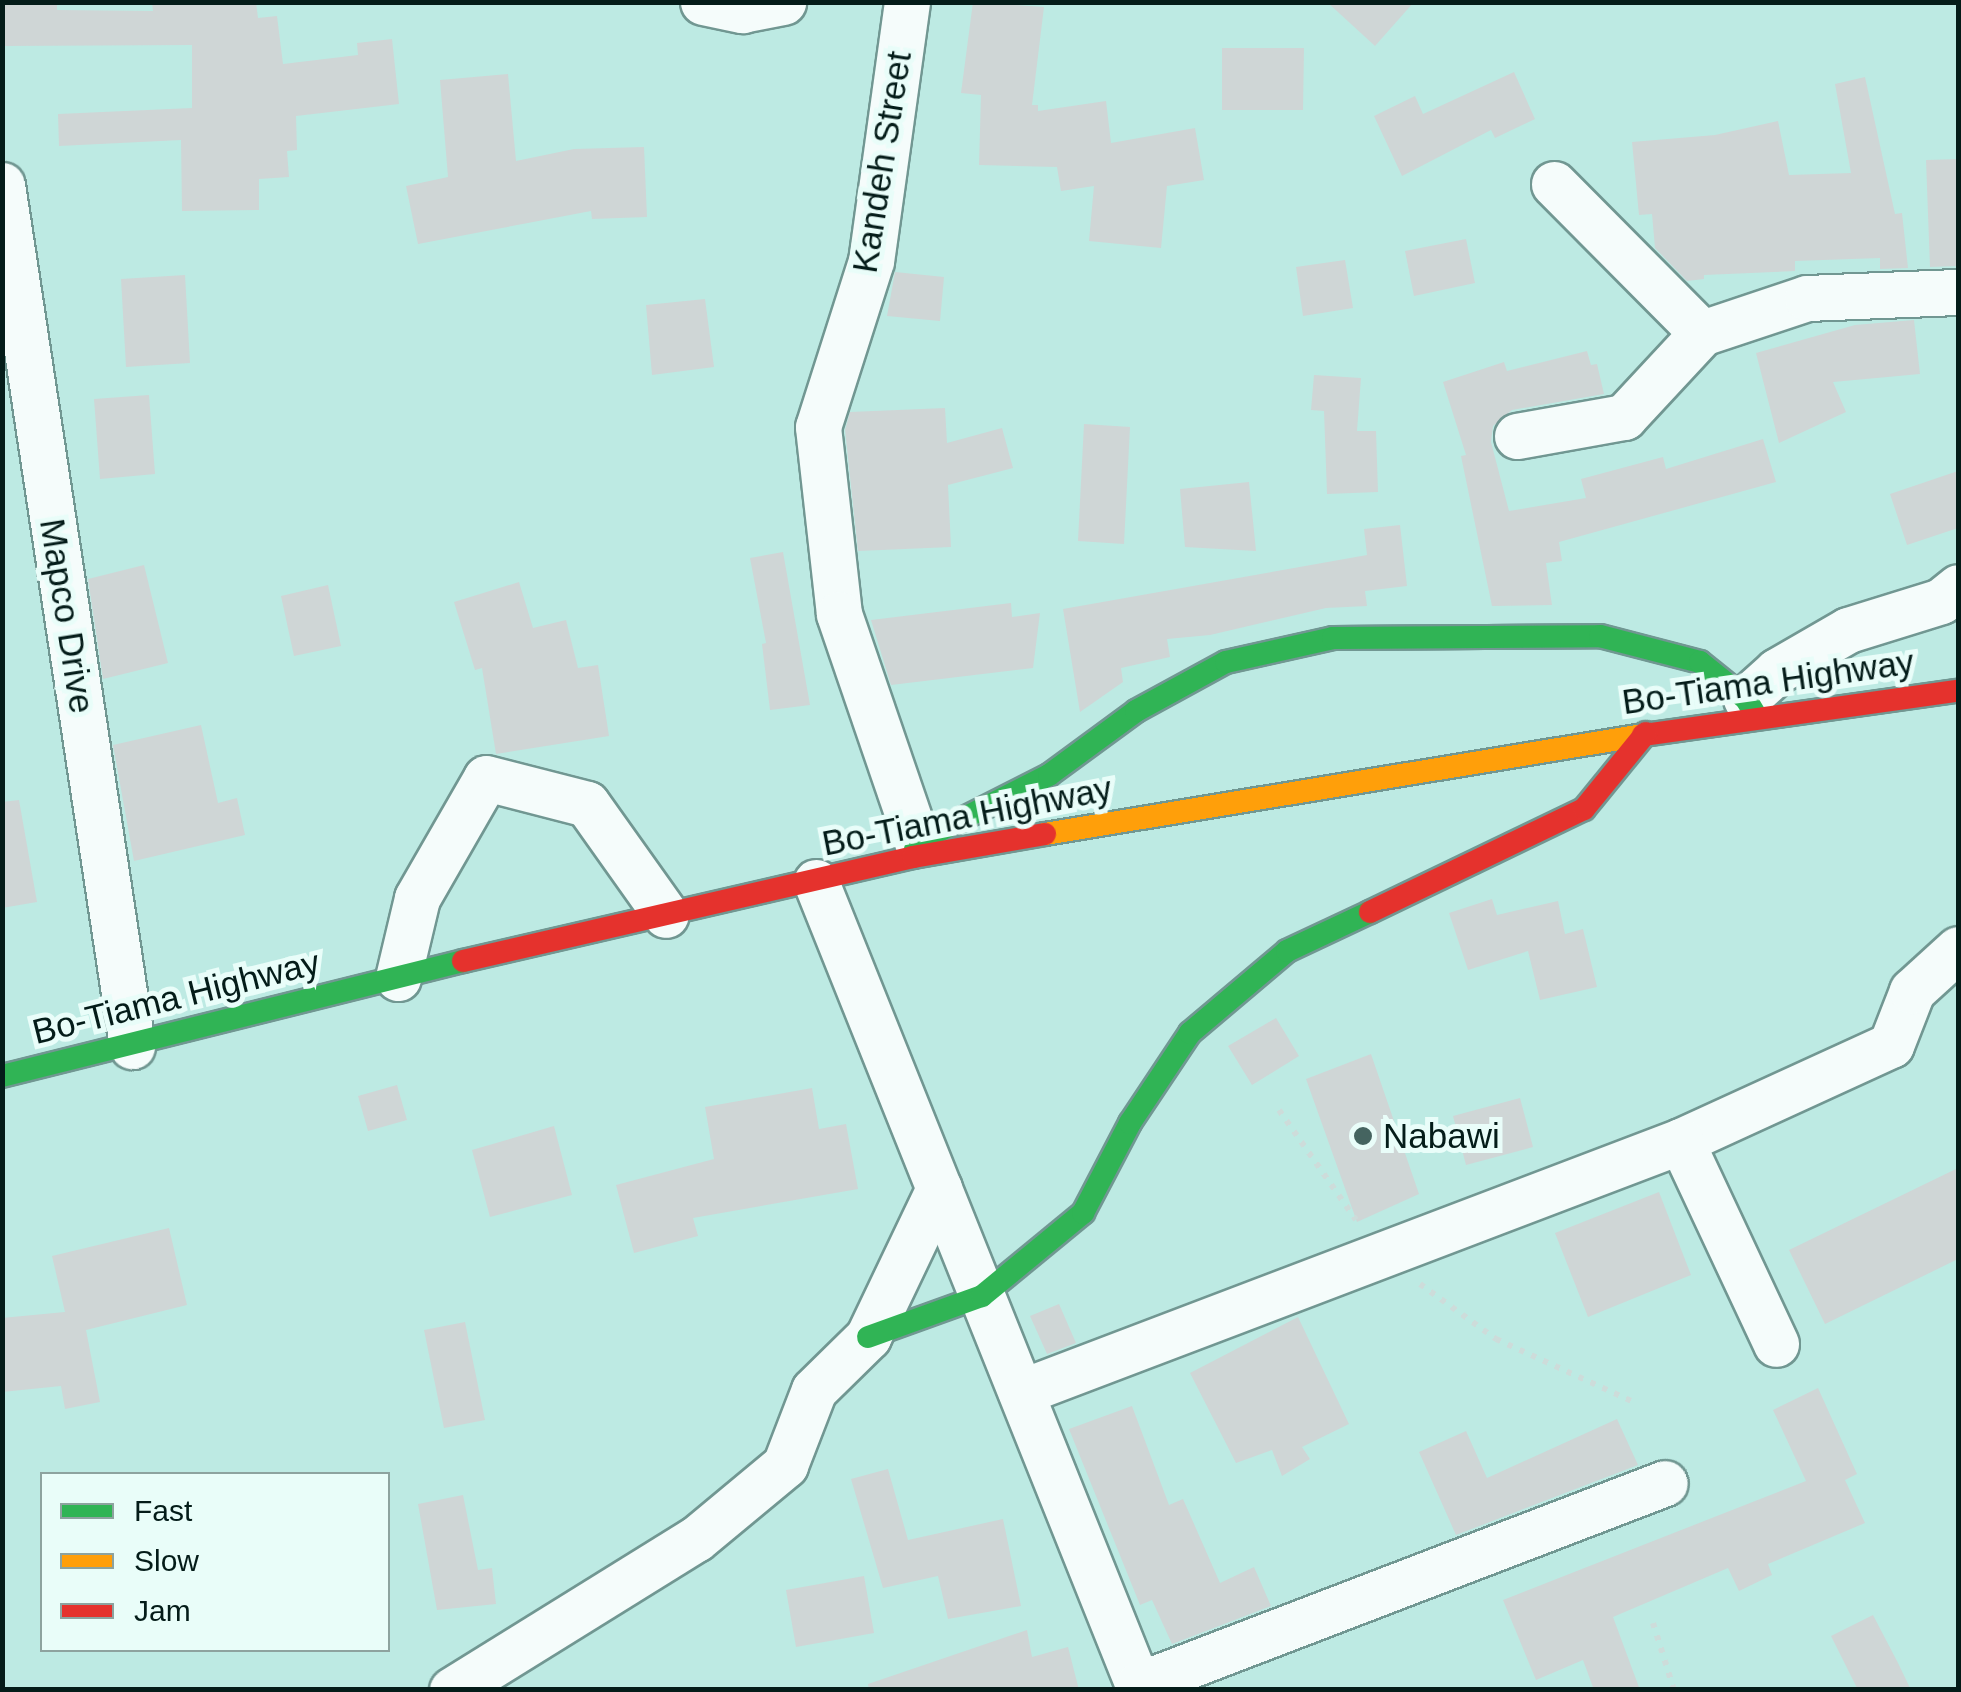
<!DOCTYPE html>
<style>
body{margin:0}
#map{position:relative;width:1961px;height:1692px;overflow:hidden;background:#bdeae3;font-family:Arial,sans-serif}
div>[style]{position:absolute}
.building>*{inset:0;background:#cfd6d6}
.path>*{height:6px;margin-top:-3px;transform-origin:0;background:repeating-linear-gradient(90deg,#cddcda 0 5px,transparent 0 13px)}
.roads{filter:drop-shadow(2px 0 #719792) drop-shadow(-2px 0 #719792) drop-shadow(0 2px #719792) drop-shadow(0 -2px #719792)}
.street>*{height:45px;margin:-22.5px;padding:0 22.5px;transform-origin:22.5px;border-radius:22.5px;background:#f5fcfb}
.fast>*{height:22px;margin:-11px;padding:0 11px;transform-origin:11px;border-radius:11px;background:#30b455}
.slow>*{height:22px;margin:-11px;padding:0 11px;transform-origin:11px;border-radius:11px;background:#ff9f0a}
.jam>*{height:22px;margin:-11px;padding:0 11px;transform-origin:11px;border-radius:11px;background:#e5322d}
.dots>*{width:28px;height:28px;translate:-50% -50%;box-sizing:border-box;border:5px solid #e9fdf9;border-radius:50%}
span{translate:-50% -50%;white-space:nowrap;text-align:center;line-height:1.15;-webkit-text-stroke:10px #e9fdf9;paint-order:stroke}
.street-label{font-size:35px;color:#041c19}
.poi-label{font-size:35px;color:#041c19}
.left{translate:0 -50%;text-align:left}
.frame{position:absolute;inset:0;border:5px solid #041c19;pointer-events:none}
.legend{position:absolute;left:40px;top:1472px;width:350px;height:180px;box-sizing:border-box;background:#e9fdf9;border:2px solid #8da39f;margin:0;padding:12px 18px;list-style:none;font-size:30px;color:#041c19}
.legend li{display:flex;align-items:center;gap:20px;height:50px}
.legend b{width:50px;border:2px solid #8da39f}
</style>
<div id="map">
<div class="building">
<div style="clip-path:polygon(3px 2px,57px 2px,57px 10px,153px 11px,152px 2px,256px 2px,258px 18px,277px 16px,283px 64px,358px 55px,357px 43px,392px 39px,399px 104px,296px 116px,297px 150px,287px 151px,289px 177px,259px 179px,259px 210px,182px 211px,181px 140px,59px 146px,58px 114px,192px 108px,192px 45px,3px 46px)"></div>
<div style="clip-path:polygon(973px 2px,1044px 7px,1032px 105px,1038px 105px,1038px 111px,1106px 101px,1111px 143px,1195px 128px,1204px 180px,1167px 186px,1161px 248px,1089px 241px,1094px 186px,1061px 191px,1057px 167px,979px 165px,981px 95px,961px 93px)"></div>
<div style="clip-path:polygon(1327px 2px,1414px 2px,1375px 46px)"></div>
<div style="clip-path:polygon(1222px 48px,1304px 48px,1303px 110px,1222px 110px)"></div>
<div style="clip-path:polygon(1514px 72px,1535px 119px,1495px 138px,1491px 130px,1402px 176px,1374px 116px,1415px 96px,1423px 114px)"></div>
<div style="clip-path:polygon(508px 74px,516px 161px,574px 149px,644px 147px,647px 217px,592px 219px,591px 211px,418px 244px,406px 186px,448px 177px,440px 80px)"></div>
<div style="clip-path:polygon(1865px 77px,1895px 214px,1902px 213px,1908px 268px,1880px 269px,1880px 258px,1795px 261px,1795px 271px,1704px 275px,1704px 279px,1687px 281px,1655px 248px,1652px 214px,1639px 215px,1632px 142px,1715px 135px,1778px 121px,1789px 175px,1851px 173px,1835px 84px)"></div>
<div style="clip-path:polygon(1958px 159px,1958px 266px,1930px 267px,1926px 160px)"></div>
<div style="clip-path:polygon(1466px 239px,1475px 283px,1414px 296px,1405px 251px)"></div>
<div style="clip-path:polygon(1345px 260px,1353px 308px,1303px 316px,1296px 267px)"></div>
<div style="clip-path:polygon(895px 272px,944px 277px,940px 321px,887px 316px)"></div>
<div style="clip-path:polygon(185px 275px,190px 363px,126px 367px,121px 279px)"></div>
<div style="clip-path:polygon(705px 299px,714px 367px,652px 375px,646px 305px)"></div>
<div style="clip-path:polygon(1914px 320px,1920px 374px,1833px 382px,1846px 412px,1779px 443px,1756px 353px,1855px 325px)"></div>
<div style="clip-path:polygon(1587px 351px,1591px 365px,1597px 364px,1604px 394px,1512px 410px,1493px 426px,1491px 442px,1509px 511px,1586px 498px,1581px 479px,1663px 457px,1666px 469px,1763px 439px,1776px 482px,1559px 542px,1562px 561px,1546px 563px,1552px 605px,1492px 606px,1461px 456px,1466px 455px,1443px 382px,1504px 362px,1507px 371px)"></div>
<div style="clip-path:polygon(1314px 375px,1361px 378px,1357px 431px,1376px 431px,1378px 492px,1327px 494px,1324px 411px,1311px 410px)"></div>
<div style="clip-path:polygon(149px 395px,155px 474px,100px 479px,94px 399px)"></div>
<div style="clip-path:polygon(945px 408px,947px 443px,1002px 428px,1013px 468px,948px 485px,951px 547px,858px 551px,845px 430px,850px 412px)"></div>
<div style="clip-path:polygon(1084px 424px,1130px 427px,1124px 544px,1078px 541px)"></div>
<div style="clip-path:polygon(1958px 471px,1958px 528px,1907px 545px,1890px 494px)"></div>
<div style="clip-path:polygon(1249px 482px,1256px 551px,1185px 547px,1180px 489px)"></div>
<div style="clip-path:polygon(1400px 525px,1407px 586px,1365px 591px,1367px 606px,1326px 608px,1210px 635px,1167px 639px,1170px 657px,1121px 668px,1123px 682px,1080px 712px,1063px 609px,1367px 555px,1364px 529px)"></div>
<div style="clip-path:polygon(783px 552px,810px 705px,770px 710px,762px 644px,766px 643px,750px 558px)"></div>
<div style="clip-path:polygon(144px 565px,168px 663px,103px 679px,88px 579px)"></div>
<div style="clip-path:polygon(519px 582px,533px 628px,566px 620px,578px 668px,598px 665px,609px 736px,496px 754px,482px 668px,475px 670px,454px 602px)"></div>
<div style="clip-path:polygon(328px 585px,341px 646px,294px 656px,281px 596px)"></div>
<div style="clip-path:polygon(1011px 603px,1012px 617px,1040px 613px,1033px 668px,891px 685px,871px 620px)"></div>
<div style="clip-path:polygon(201px 725px,218px 803px,237px 798px,245px 835px,134px 861px,113px 745px)"></div>
<div style="clip-path:polygon(19px 800px,37px 902px,2px 908px,2px 802px)"></div>
<div style="clip-path:polygon(1492px 899px,1497px 915px,1558px 901px,1565px 934px,1583px 929px,1597px 987px,1540px 1000px,1528px 951px,1468px 970px,1449px 913px)"></div>
<div style="clip-path:polygon(1276px 1018px,1299px 1056px,1252px 1085px,1228px 1046px)"></div>
<div style="clip-path:polygon(1371px 1054px,1419px 1194px,1357px 1222px,1306px 1079px)"></div>
<div style="clip-path:polygon(397px 1085px,407px 1120px,368px 1131px,358px 1096px)"></div>
<div style="clip-path:polygon(812px 1088px,819px 1129px,846px 1124px,858px 1189px,693px 1218px,698px 1236px,634px 1253px,616px 1185px,714px 1159px,705px 1107px)"></div>
<div style="clip-path:polygon(1520px 1098px,1533px 1147px,1466px 1165px,1453px 1116px)"></div>
<div style="clip-path:polygon(554px 1126px,572px 1195px,490px 1217px,472px 1150px)"></div>
<div style="clip-path:polygon(1958px 1168px,1958px 1259px,1825px 1324px,1789px 1250px)"></div>
<div style="clip-path:polygon(1659px 1192px,1691px 1275px,1588px 1317px,1555px 1233px)"></div>
<div style="clip-path:polygon(169px 1228px,187px 1305px,86px 1330px,100px 1402px,65px 1409px,61px 1386px,2px 1392px,2px 1318px,65px 1312px,52px 1256px)"></div>
<div style="clip-path:polygon(1059px 1304px,1076px 1343px,1047px 1354px,1030px 1316px)"></div>
<div style="clip-path:polygon(1298px 1317px,1349px 1424px,1302px 1447px,1310px 1459px,1282px 1476px,1272px 1450px,1236px 1463px,1190px 1373px)"></div>
<div style="clip-path:polygon(465px 1322px,485px 1420px,444px 1428px,424px 1330px)"></div>
<div style="clip-path:polygon(1818px 1388px,1857px 1474px,1845px 1480px,1865px 1523px,1768px 1564px,1772px 1575px,1739px 1591px,1728px 1568px,1613px 1617px,1640px 1690px,1594px 1690px,1583px 1660px,1536px 1680px,1503px 1600px,1806px 1481px,1773px 1410px)"></div>
<div style="clip-path:polygon(1132px 1406px,1169px 1505px,1183px 1499px,1220px 1583px,1254px 1567px,1271px 1606px,1172px 1644px,1152px 1600px,1140px 1605px,1069px 1429px)"></div>
<div style="clip-path:polygon(1617px 1419px,1638px 1465px,1456px 1535px,1419px 1452px,1466px 1431px,1487px 1478px)"></div>
<div style="clip-path:polygon(888px 1469px,908px 1540px,1003px 1519px,1021px 1606px,948px 1619px,938px 1576px,883px 1588px,851px 1479px)"></div>
<div style="clip-path:polygon(463px 1495px,478px 1570px,492px 1568px,496px 1604px,437px 1610px,418px 1504px)"></div>
<div style="clip-path:polygon(864px 1576px,874px 1633px,796px 1647px,786px 1590px)"></div>
<div style="clip-path:polygon(1873px 1615px,1898px 1663px,1911px 1690px,1858px 1690px,1831px 1636px)"></div>
<div style="clip-path:polygon(1027px 1630px,1032px 1657px,1068px 1647px,1079px 1690px,869px 1690px,868px 1684px)"></div>
</div>
<div class="path">
<div style="left:1279px;top:1110px;width:134px;rotate:55deg"></div>
<div style="left:1420px;top:1284px;width:94px;rotate:35.9deg"></div>
<div style="left:1496px;top:1339px;width:154px;rotate:24.6deg"></div>
<div style="left:1653px;top:1623px;width:70px;rotate:72.6deg"></div>
</div>
<div class="roads">
<div class="street">
<div style="left:703px;top:2px;width:40px;rotate:12deg"></div>
<div style="left:742px;top:10px;width:42px;rotate:-11deg"></div>
<div style="left:907px;top:2px;width:261px;rotate:97.9deg"></div>
<div style="left:871px;top:261px;width:174px;rotate:107.7deg"></div>
<div style="left:818px;top:427px;width:188px;rotate:83.6deg"></div>
<div style="left:839px;top:614px;width:241px;rotate:71.1deg"></div>
<div style="left:1554px;top:184px;width:210px;rotate:45.2deg"></div>
<div style="left:1702px;top:333px;width:111px;rotate:-18.4deg"></div>
<div style="left:1807px;top:298px;width:151px;rotate:-2.3deg"></div>
<div style="left:2px;top:185px;width:871px;rotate:81.41deg"></div>
<div style="left:1517px;top:436px;width:109px;rotate:-10.1deg"></div>
<div style="left:1624px;top:417px;width:115px;rotate:-47.1deg"></div>
<div style="left:1746px;top:699px;width:42px;rotate:-42.1deg"></div>
<div style="left:1777px;top:671px;width:82px;rotate:-30deg"></div>
<div style="left:1848px;top:630px;width:97px;rotate:-17.3deg"></div>
<div style="left:1941px;top:601px;width:22px;rotate:-39deg"></div>
<div style="left:816px;top:882px;width:871px;rotate:68.15deg"></div>
<div style="left:398px;top:978px;width:82px;rotate:-76.6deg"></div>
<div style="left:417px;top:898px;width:138px;rotate:-60.1deg"></div>
<div style="left:486px;top:778px;width:104px;rotate:14.4deg"></div>
<div style="left:587px;top:804px;width:136px;rotate:54.6deg"></div>
<div style="left:1681px;top:1141px;width:231px;rotate:-24.6deg"></div>
<div style="left:1891px;top:1045px;width:58px;rotate:-68.7deg"></div>
<div style="left:1912px;top:991px;width:62px;rotate:-42.4deg"></div>
<div style="left:1021px;top:1392px;width:706px;rotate:-20.82deg"></div>
<div style="left:1681px;top:1141px;width:224px;rotate:64.9deg"></div>
<div style="left:1138px;top:1685px;width:564px;rotate:-20.97deg"></div>
<div style="left:452px;top:1690px;width:287px;rotate:-31.8deg"></div>
<div style="left:696px;top:1539px;width:116px;rotate:-39.7deg"></div>
<div style="left:785px;top:1465px;width:80px;rotate:-68.9deg"></div>
<div style="left:814px;top:1390px;width:76px;rotate:-44.5deg"></div>
<div style="left:868px;top:1337px;width:165px;rotate:-64.5deg"></div>
</div>
<div class="fast">
<div style="left:913px;top:857px;width:16px;rotate:-75deg"></div>
<div style="left:917px;top:842px;width:148px;rotate:-26.9deg"></div>
<div style="left:1049px;top:775px;width:108px;rotate:-36.3deg"></div>
<div style="left:1136px;top:711px;width:102px;rotate:-28.6deg"></div>
<div style="left:1226px;top:662px;width:110px;rotate:-12.6deg"></div>
<div style="left:1333px;top:638px;width:267px;rotate:-0.4deg"></div>
<div style="left:1600px;top:636px;width:103px;rotate:14.6deg"></div>
<div style="left:1700px;top:662px;width:59px;rotate:38.8deg"></div>
<div style="left:1746px;top:699px;width:21px;rotate:59deg"></div>
<div style="left:2px;top:1076px;width:475px;rotate:-14deg"></div>
<div style="left:868px;top:1337px;width:121px;rotate:-19.8deg"></div>
<div style="left:982px;top:1296px;width:131px;rotate:-39.4deg"></div>
<div style="left:1083px;top:1213px;width:102px;rotate:-62.4deg"></div>
<div style="left:1130px;top:1123px;width:108px;rotate:-56.3deg"></div>
<div style="left:1190px;top:1033px;width:127px;rotate:-40.2deg"></div>
<div style="left:1287px;top:951px;width:92px;rotate:-25.2deg"></div>
</div>
<div class="slow">
<div style="left:1045px;top:834px;width:606px;rotate:-9.4deg"></div>
</div>
<div class="jam">
<div style="left:1643px;top:735px;width:318px;rotate:-8deg"></div>
<div style="left:1370px;top:912px;width:237px;rotate:-25.7deg"></div>
<div style="left:1584px;top:809px;width:98px;rotate:-50.8deg"></div>
<div style="left:463px;top:961px;width:462px;rotate:-13deg"></div>
<div style="left:913px;top:857px;width:134px;rotate:-9.9deg"></div>
</div>
</div>
<div class="dots">
<div style="left:1363px;top:1136px;background:#456460"></div>
</div>
<div class="street-label">
<span style="left:882px;top:162px;rotate:-81deg">Kandeh Street</span>
<span style="left:67px;top:616px;rotate:81deg">Mapco Drive</span>
<span style="left:1768px;top:682px;rotate:-8deg">Bo-Tiama Highway</span>
<span style="left:967px;top:816px;rotate:-11deg">Bo-Tiama Highway</span>
<span style="left:176px;top:997px;rotate:-14deg">Bo-Tiama Highway</span>
</div>
<div class="poi-label">
<span class="left" style="left:1383px;top:1136px">Nabawi</span>
</div>
<div class="frame"></div>
<ul class="legend">
<li><b style="height:12px;background:#30b455"></b>Fast</li>
<li><b style="height:12px;background:#ff9f0a"></b>Slow</li>
<li><b style="height:12px;background:#e5322d"></b>Jam</li>
</ul>
</div>
